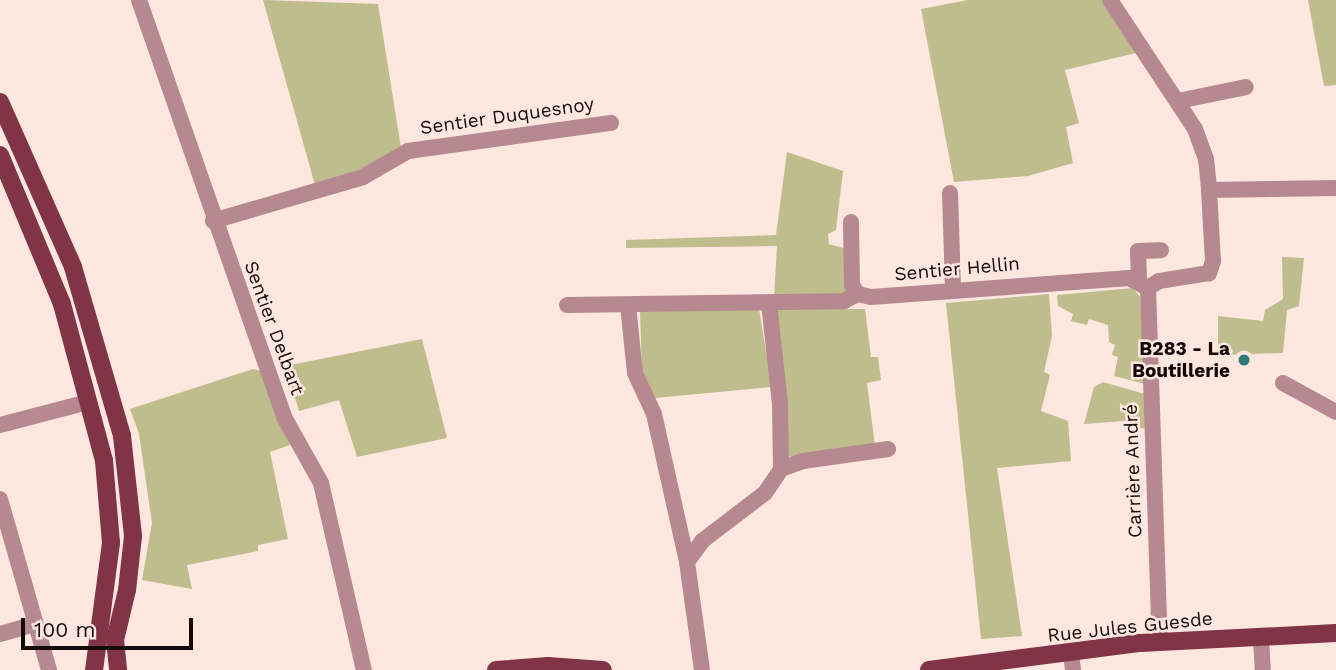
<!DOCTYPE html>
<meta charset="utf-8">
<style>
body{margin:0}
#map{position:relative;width:1336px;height:670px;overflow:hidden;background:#fde7df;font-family:"Work Sans",sans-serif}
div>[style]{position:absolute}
.green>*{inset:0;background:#bfbc8d}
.minor>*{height:16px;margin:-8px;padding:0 8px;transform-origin:8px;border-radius:8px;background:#b68890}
.major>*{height:18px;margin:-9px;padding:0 9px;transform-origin:9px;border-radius:9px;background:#803446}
.dots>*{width:19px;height:19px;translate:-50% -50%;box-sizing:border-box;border:4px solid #fde7df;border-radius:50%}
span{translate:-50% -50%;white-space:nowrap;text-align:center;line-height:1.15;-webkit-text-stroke:5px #fde7df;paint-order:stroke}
.street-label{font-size:19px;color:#130a08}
.poi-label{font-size:19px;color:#130a08;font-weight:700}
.right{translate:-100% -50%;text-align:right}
.scale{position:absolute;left:21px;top:618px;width:172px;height:32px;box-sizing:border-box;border:4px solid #130a08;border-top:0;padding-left:9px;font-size:21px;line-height:24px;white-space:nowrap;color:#130a08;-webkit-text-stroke:5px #fde7df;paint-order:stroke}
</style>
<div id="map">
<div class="green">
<div style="clip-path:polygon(263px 0,378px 4px,401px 148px,378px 167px,315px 185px)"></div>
<div style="clip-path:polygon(968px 0,1107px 0,1144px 51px,1065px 70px,1079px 123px,1066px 127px,1073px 163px,1028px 176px,954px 182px,921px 9px)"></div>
<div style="clip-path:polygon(1308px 0,1336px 0,1336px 85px,1324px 86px)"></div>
<div style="clip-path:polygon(787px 152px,843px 171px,836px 230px,828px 234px,829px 244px,847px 249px,847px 309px,865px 309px,871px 357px,878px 357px,881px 380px,867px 383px,875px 446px,788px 457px,774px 297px,777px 246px,626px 248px,626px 240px,776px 235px)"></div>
<div style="clip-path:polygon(1282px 257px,1304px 258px,1299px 306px,1287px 310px,1283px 353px,1218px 355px,1218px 316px,1263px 321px,1265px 310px,1283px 299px)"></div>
<div style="clip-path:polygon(1133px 288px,1140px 297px,1145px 384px,1114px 376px,1118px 357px,1112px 355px,1115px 345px,1109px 342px,1108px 325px,1089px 319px,1087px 325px,1071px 321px,1073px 314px,1058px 306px,1057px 295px)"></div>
<div style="clip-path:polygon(1049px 294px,1052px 336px,1044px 372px,1050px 375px,1041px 411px,1068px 421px,1071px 461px,997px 468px,1022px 636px,981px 639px,946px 303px)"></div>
<div style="clip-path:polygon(759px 309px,772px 387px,655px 398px,642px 370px,640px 311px)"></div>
<div style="clip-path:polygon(422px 339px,447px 438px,357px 457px,339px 400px,299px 411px,285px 366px)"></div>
<div style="clip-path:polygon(253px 369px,265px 372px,290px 445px,270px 452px,288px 539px,258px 545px,258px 551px,187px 565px,192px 589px,142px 580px,152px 523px,139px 434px,130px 409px)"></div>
<div style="clip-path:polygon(1103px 382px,1145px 394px,1146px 428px,1137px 429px,1136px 420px,1084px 424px,1094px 387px)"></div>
</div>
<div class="minor">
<div style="left:139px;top:0;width:441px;rotate:70.8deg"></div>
<div style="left:284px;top:417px;width:76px;rotate:60.7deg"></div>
<div style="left:321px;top:483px;width:192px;rotate:77.1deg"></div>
<div style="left:1110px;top:0;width:154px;rotate:56.6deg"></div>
<div style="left:1195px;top:129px;width:32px;rotate:70deg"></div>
<div style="left:1206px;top:159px;width:31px;rotate:84deg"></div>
<div style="left:1209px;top:190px;width:71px;rotate:86.8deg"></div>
<div style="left:1213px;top:261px;width:13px;rotate:108deg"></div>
<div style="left:1209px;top:273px;width:51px;rotate:170.9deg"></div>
<div style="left:1159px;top:281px;width:13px;rotate:148deg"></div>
<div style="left:1148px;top:288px;width:353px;rotate:88.1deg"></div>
<div style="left:1178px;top:101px;width:69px;rotate:-11.6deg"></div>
<div style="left:1209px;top:190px;width:127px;rotate:-0.9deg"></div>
<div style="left:950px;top:193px;width:96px;rotate:88.2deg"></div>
<div style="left:213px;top:221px;width:156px;rotate:-16.3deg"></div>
<div style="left:363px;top:177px;width:52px;rotate:-30deg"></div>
<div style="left:408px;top:151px;width:205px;rotate:-7.9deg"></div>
<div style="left:851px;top:222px;width:63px;rotate:89.1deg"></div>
<div style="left:852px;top:285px;width:11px;rotate:56deg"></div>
<div style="left:1139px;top:279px;width:28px;rotate:-92deg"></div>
<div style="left:1138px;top:251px;width:23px;rotate:-2deg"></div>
<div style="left:567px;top:305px;width:277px;rotate:-0.8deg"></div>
<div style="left:844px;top:301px;width:16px;rotate:-27deg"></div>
<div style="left:858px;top:294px;width:13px;rotate:13deg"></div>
<div style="left:871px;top:297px;width:259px;rotate:-4.2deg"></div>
<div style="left:1129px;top:278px;width:21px;rotate:28deg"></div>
<div style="left:628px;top:305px;width:68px;rotate:84.1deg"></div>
<div style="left:635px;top:373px;width:45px;rotate:65.1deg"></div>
<div style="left:654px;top:414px;width:152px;rotate:77.4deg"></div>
<div style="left:687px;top:562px;width:109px;rotate:82.1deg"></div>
<div style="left:1283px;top:383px;width:60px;rotate:28.7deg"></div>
<div style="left:0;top:425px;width:80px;rotate:-14.6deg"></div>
<div style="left:781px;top:469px;width:23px;rotate:-20deg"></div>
<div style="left:803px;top:461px;width:86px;rotate:-8deg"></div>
<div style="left:0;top:499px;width:178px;rotate:74deg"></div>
<div style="left:687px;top:562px;width:26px;rotate:-54deg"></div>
<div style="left:702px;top:541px;width:79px;rotate:-37.3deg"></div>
<div style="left:765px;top:493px;width:29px;rotate:-56deg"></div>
<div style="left:781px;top:469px;width:65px;rotate:-90.9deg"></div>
<div style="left:780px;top:404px;width:102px;rotate:-96.2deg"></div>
<div style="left:0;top:634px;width:37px;rotate:-16deg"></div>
<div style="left:1261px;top:637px;width:33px;rotate:87deg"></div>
<div style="left:1071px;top:653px;width:17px;rotate:83deg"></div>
</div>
<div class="major">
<div style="left:0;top:102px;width:180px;rotate:66.1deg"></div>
<div style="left:73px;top:267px;width:176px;rotate:73.8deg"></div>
<div style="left:122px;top:436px;width:101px;rotate:83.7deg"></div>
<div style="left:133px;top:536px;width:54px;rotate:96.3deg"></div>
<div style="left:127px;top:590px;width:51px;rotate:103.5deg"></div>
<div style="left:115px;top:640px;width:30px;rotate:84deg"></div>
<div style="left:0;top:155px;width:161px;rotate:67.4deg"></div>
<div style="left:62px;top:304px;width:163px;rotate:75deg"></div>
<div style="left:104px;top:461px;width:82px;rotate:85.1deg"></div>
<div style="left:111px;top:543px;width:128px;rotate:97.6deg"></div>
<div style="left:496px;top:670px;width:52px;rotate:-4.4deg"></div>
<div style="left:548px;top:666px;width:55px;rotate:4.2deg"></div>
<div style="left:929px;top:670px;width:213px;rotate:-7.3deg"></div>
<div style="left:1140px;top:643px;width:196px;rotate:-2.9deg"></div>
</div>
<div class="dots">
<div style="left:1244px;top:360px;background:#2f787e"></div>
</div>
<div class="street-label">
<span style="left:507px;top:116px;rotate:-8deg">Sentier Duquesnoy</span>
<span style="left:957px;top:269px;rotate:-5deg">Sentier Hellin</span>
<span style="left:274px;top:328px;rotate:70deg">Sentier Delbart</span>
<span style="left:1133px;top:471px;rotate:-92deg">Carrière André</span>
<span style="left:1130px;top:627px;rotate:-6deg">Rue Jules Guesde</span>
</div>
<div class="poi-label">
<span class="right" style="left:1230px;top:360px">B283 - La<br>Boutillerie</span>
</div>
<div class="scale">100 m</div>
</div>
